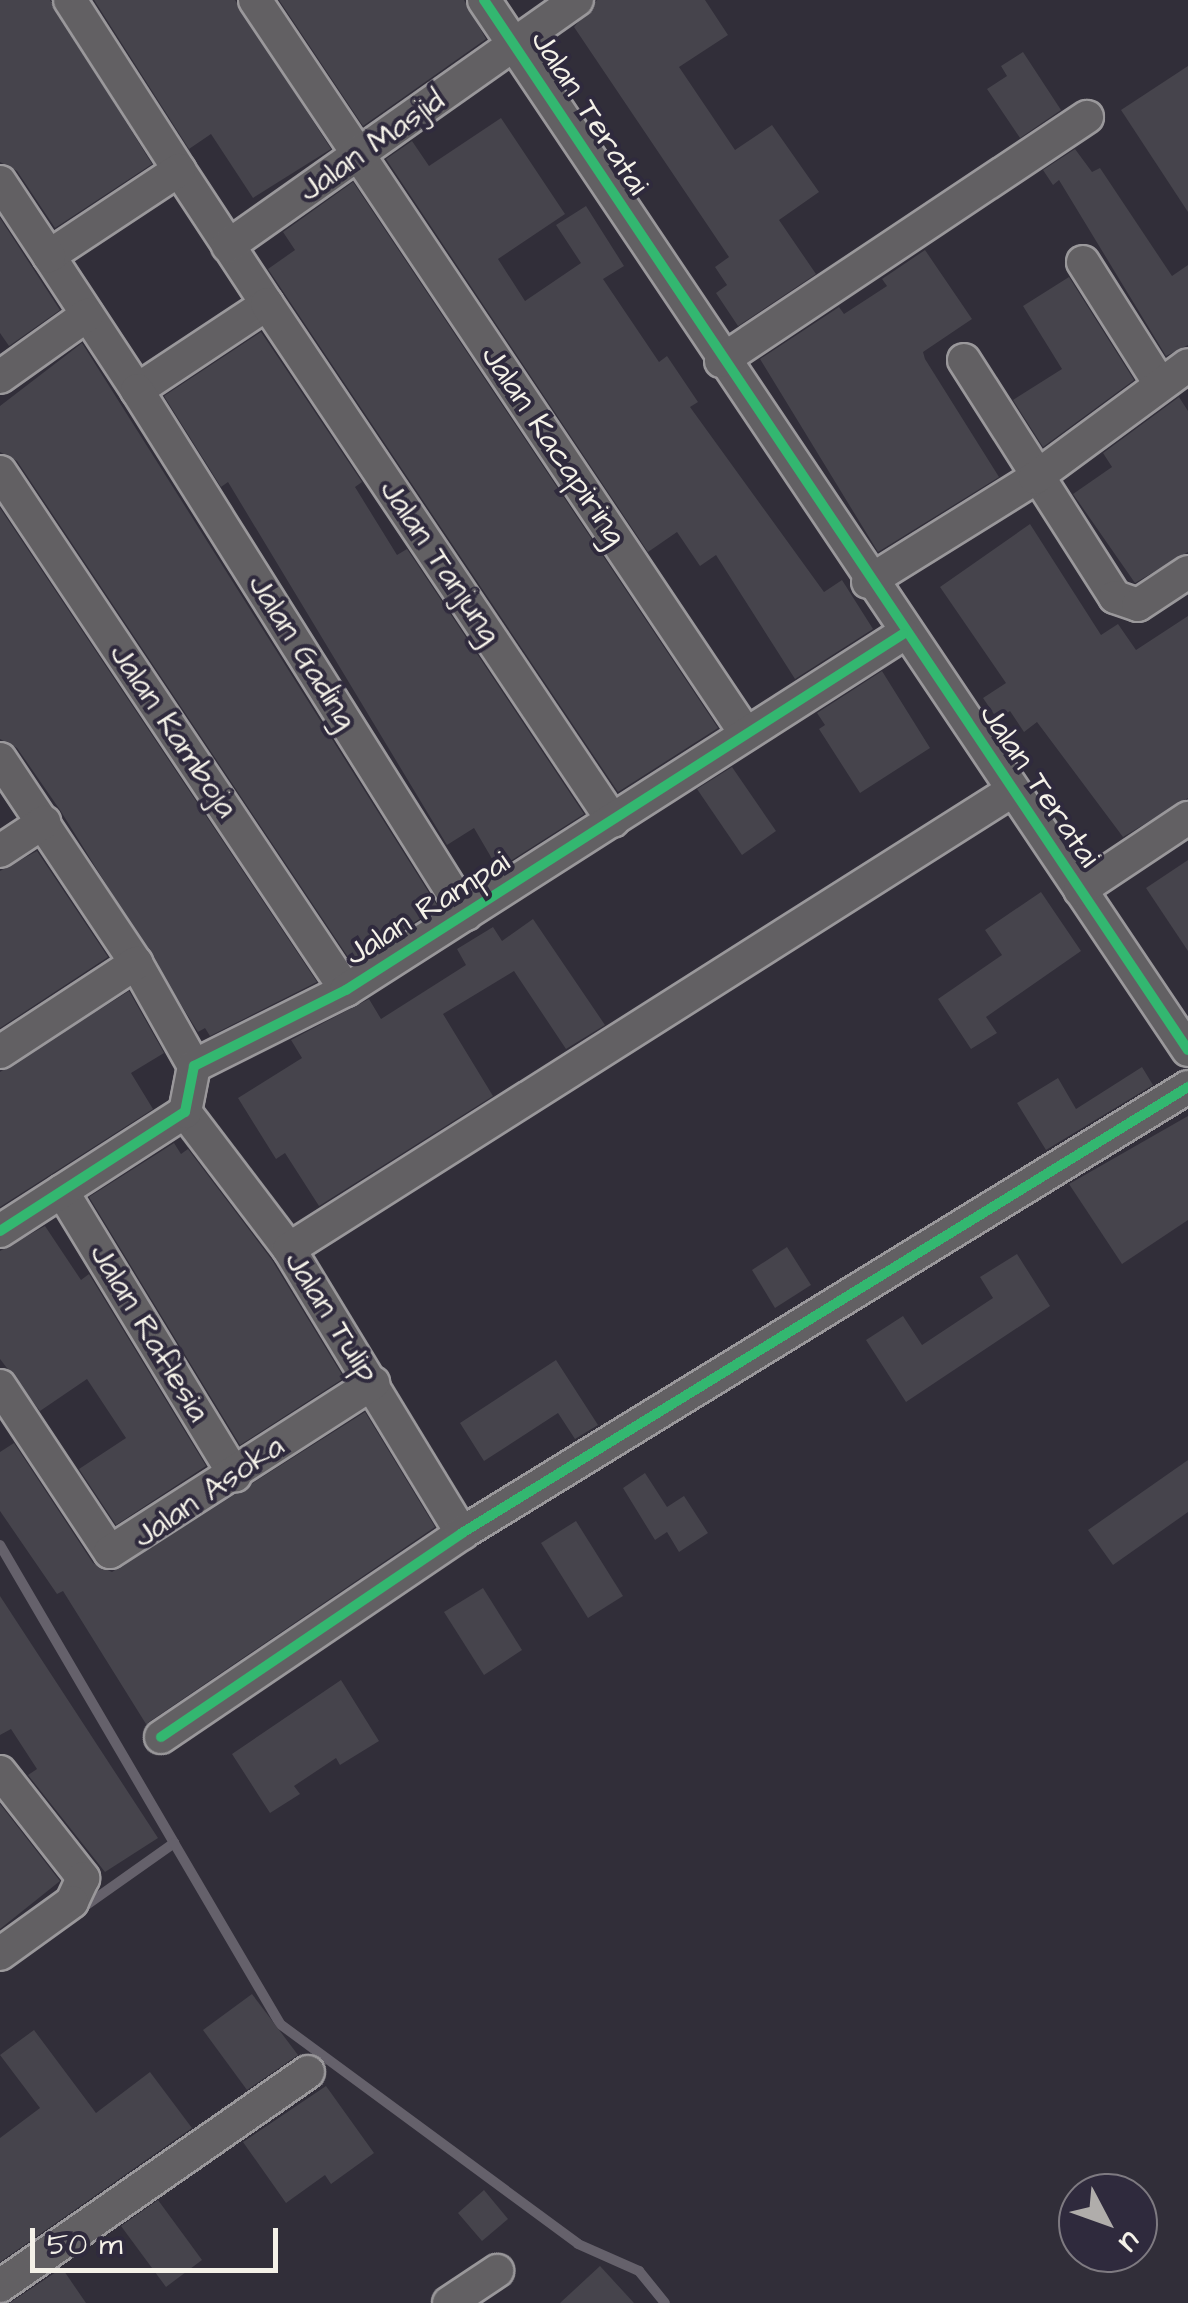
<!DOCTYPE html>
<style>
body{margin:0}
#map{position:relative;width:1188px;height:2303px;overflow:hidden;background:#312e39;font-family:"Architects Daughter",sans-serif}
div>[style]{position:absolute}
.stream>*{height:10px;margin:-5px;padding:0 5px;transform-origin:5px;border-radius:5px;background:#65616b}
.building>*{inset:0;background:#46444c}
.roads{filter:drop-shadow(2px 0 #9a989b) drop-shadow(-2px 0 #9a989b) drop-shadow(0 2px #9a989b) drop-shadow(0 -2px #9a989b)}
.minor>*{height:32px;margin:-16px;padding:0 16px;transform-origin:16px;border-radius:16px;background:#626063}
.cycleway>*{height:10px;margin:-5px;padding:0 5px;transform-origin:5px;border-radius:5px;background:#33b770}
span{translate:-50% -50%;white-space:nowrap;text-align:center;line-height:1.15;-webkit-text-stroke:8px #2f2a3d;paint-order:stroke}
.street-label{font-size:32px;color:#f4f1e8}
.north{position:absolute;left:1058px;top:2173px;width:100px;height:100px;box-sizing:border-box;background:#2f2a3d;border:2px solid #7e7a81;border-radius:50%;rotate:131deg;font-size:28px;font-weight:700;line-height:40px;text-align:center;color:#f4f1e8}
.north::after{content:'';display:block;margin:auto;width:35px;height:45px;background:#b0adab;clip-path:polygon(50% 0,100% 100%,50% 72%,0 100%)}
.scale{position:absolute;left:30px;top:2228px;width:248px;height:45px;box-sizing:border-box;border:5px solid #f4f1e8;border-top:0;padding-left:12px;font-size:30px;line-height:35px;white-space:nowrap;color:#f4f1e8;-webkit-text-stroke:8px #2f2a3d;paint-order:stroke}
</style>
<div id="map">
<div class="stream">
<div style="left:0;top:1545px;width:345px;rotate:59.7deg"></div>
<div style="left:78px;top:1911px;width:118px;rotate:-35.3deg"></div>
<div style="left:174px;top:1843px;width:210px;rotate:59.6deg"></div>
<div style="left:280px;top:2024px;width:370px;rotate:36.4deg"></div>
<div style="left:578px;top:2244px;width:67px;rotate:23.9deg"></div>
<div style="left:639px;top:2271px;width:41px;rotate:50.9deg"></div>
</div>
<div class="building">
<div style="clip-path:polygon(0 0,50px 0,152px 164px,55px 228px,17px 171px,0 162px)"></div>
<div style="clip-path:polygon(94px 0,235px 0,331px 149px,253px 198px,211px 134px,189px 149px)"></div>
<div style="clip-path:polygon(279px 0,464px 0,486px 39px,363px 126px)"></div>
<div style="clip-path:polygon(597px 0,705px 0,728px 35px,679px 67px,735px 150px,772px 125px,819px 192px,779px 220px,816px 274px,738px 326px,716px 293px,727px 285px,715px 267px,729px 257px,574px 27px)"></div>
<div style="clip-path:polygon(1023px 52px,1061px 110px,1020px 138px,987px 89px,1007px 76px,1001px 66px)"></div>
<div style="clip-path:polygon(1188px 66px,1188px 212px,1121px 110px)"></div>
<div style="clip-path:polygon(501px 118px,565px 214px,498px 259px,525px 301px,581px 263px,556px 225px,586px 206px,624px 266px,603px 279px,659px 362px,667px 356px,698px 402px,690px 407px,824px 592px,842px 580px,873px 629px,795px 679px,716px 555px,700px 566px,677px 532px,648px 552px,386px 159px,412px 141px,429px 166px)"></div>
<div style="clip-path:polygon(1075px 149px,1092px 172px,1100px 168px,1172px 276px,1188px 265px,1188px 345px,1166px 356px,1059px 180px,1053px 185px,1043px 170px)"></div>
<div style="clip-path:polygon(353px 182px,718px 728px,618px 792px,268px 269px,295px 250px,283px 232px)"></div>
<div style="clip-path:polygon(0 218px,60px 310px,9px 346px,0 333px)"></div>
<div style="clip-path:polygon(925px 250px,972px 319px,923px 352px,925px 359px,999px 477px,878px 552px,760px 359px,839px 307px,844px 314px,887px 286px,882px 279px)"></div>
<div style="clip-path:polygon(1069px 277px,1134px 380px,1043px 447px,1013px 400px,1062px 369px,1023px 306px)"></div>
<div style="clip-path:polygon(261px 332px,362px 482px,355px 487px,397px 555px,407px 549px,584px 814px,498px 869px,474px 828px,447px 845px,228px 482px,221px 487px,164px 396px)"></div>
<div style="clip-path:polygon(82px 343px,438px 907px,352px 963px,17px 461px,0 452px,0 406px)"></div>
<div style="clip-path:polygon(1179px 397px,1188px 411px,1188px 552px,1135px 583px,1073px 494px,1112px 467px,1103px 453px)"></div>
<div style="clip-path:polygon(0 508px,317px 982px,210px 1036px,205px 1028px,198px 1032px,60px 810px,17px 748px,0 739px)"></div>
<div style="clip-path:polygon(1030px 524px,1101px 635px,1118px 624px,1136px 650px,1188px 616px,1188px 798px,1123px 837px,1037px 722px,1024px 732px,1010px 711px,998px 720px,983px 698px,1006px 683px,940px 587px)"></div>
<div style="clip-path:polygon(882px 671px,930px 748px,860px 793px,819px 729px,825px 725px,817px 713px)"></div>
<div style="clip-path:polygon(732px 767px,776px 831px,742px 855px,697px 789px)"></div>
<div style="clip-path:polygon(37px 851px,108px 957px,0 1028px,0 871px)"></div>
<div style="clip-path:polygon(1188px 860px,1188px 951px,1146px 888px)"></div>
<div style="clip-path:polygon(1041px 892px,1081px 951px,986px 1017px,997px 1033px,971px 1049px,938px 999px,1002px 955px,985px 930px)"></div>
<div style="clip-path:polygon(533px 919px,605px 1025px,566px 1049px,514px 971px,443px 1014px,493px 1096px,319px 1206px,285px 1153px,276px 1159px,238px 1098px,302px 1058px,291px 1040px,369px 999px,381px 1019px,466px 965px,457px 949px,493px 927px,502px 941px)"></div>
<div style="clip-path:polygon(129px 991px,164px 1053px,131px 1073px,153px 1109px,0 1207px,0 1072px)"></div>
<div style="clip-path:polygon(1142px 1067px,1153px 1085px,1046px 1150px,1017px 1103px,1058px 1078px,1076px 1109px)"></div>
<div style="clip-path:polygon(1188px 1116px,1188px 1220px,1122px 1264px,1069px 1184px)"></div>
<div style="clip-path:polygon(174px 1143px,181px 1154px,188px 1149px,272px 1260px,344px 1378px,240px 1445px,89px 1197px)"></div>
<div style="clip-path:polygon(45px 1226px,81px 1280px,89px 1274px,206px 1466px,116px 1525px,79px 1469px,126px 1438px,87px 1379px,40px 1411px,0 1359px,0 1251px)"></div>
<div style="clip-path:polygon(787px 1247px,811px 1285px,775px 1308px,752px 1270px)"></div>
<div style="clip-path:polygon(1017px 1254px,1050px 1306px,906px 1402px,866px 1340px,903px 1316px,922px 1345px,993px 1298px,980px 1277px)"></div>
<div style="clip-path:polygon(556px 1360px,598px 1425px,575px 1439px,558px 1413px,484px 1461px,460px 1423px)"></div>
<div style="clip-path:polygon(365px 1412px,435px 1527px,146px 1724px,63px 1591px,57px 1594px,0 1511px,0 1452px,14px 1443px,93px 1563px,112px 1572px)"></div>
<div style="clip-path:polygon(1188px 1460px,1188px 1512px,1113px 1565px,1088px 1530px)"></div>
<div style="clip-path:polygon(645px 1473px,667px 1507px,684px 1496px,708px 1533px,679px 1552px,667px 1532px,655px 1540px,623px 1488px)"></div>
<div style="clip-path:polygon(576px 1521px,623px 1596px,588px 1618px,541px 1543px)"></div>
<div style="clip-path:polygon(483px 1588px,522px 1650px,484px 1675px,444px 1612px)"></div>
<div style="clip-path:polygon(0 1596px,158px 1838px,105px 1872px,28px 1775px,37px 1769px,11px 1729px,0 1735px)"></div>
<div style="clip-path:polygon(341px 1680px,379px 1741px,340px 1765px,336px 1758px,294px 1786px,300px 1794px,270px 1813px,232px 1754px)"></div>
<div style="clip-path:polygon(0 1804px,60px 1881px,0 1929px)"></div>
<div style="clip-path:polygon(252px 1994px,298px 2055px,247px 2090px,203px 2030px)"></div>
<div style="clip-path:polygon(34px 2030px,96px 2113px,150px 2072px,192px 2128px,0 2262px,0 2138px,40px 2108px,0 2055px)"></div>
<div style="clip-path:polygon(326px 2086px,374px 2153px,331px 2184px,325px 2175px,286px 2203px,243px 2142px)"></div>
<div style="clip-path:polygon(484px 2190px,508px 2219px,482px 2241px,458px 2213px)"></div>
<div style="clip-path:polygon(158px 2200px,202px 2260px,166px 2287px,121px 2226px)"></div>
<div style="clip-path:polygon(600px 2266px,634px 2303px,560px 2303px)"></div>
<div style="clip-path:polygon(62px 2268px,86px 2303px,10px 2303px,11px 2302px)"></div>
</div>
<div class="roads">
<div class="minor">
<div style="left:70px;top:0;width:202px;rotate:57.3deg"></div>
<div style="left:255px;top:0;width:883px;rotate:56.22deg"></div>
<div style="left:484px;top:0;width:1264px;rotate:56.16deg"></div>
<div style="left:179px;top:170px;width:160px;rotate:56.7deg"></div>
<div style="left:267px;top:304px;width:156px;rotate:146.5deg"></div>
<div style="left:137px;top:390px;width:160px;rotate:-123.3deg"></div>
<div style="left:49px;top:256px;width:156px;rotate:-33.5deg"></div>
<div style="left:0;top:182px;width:89px;rotate:56.5deg"></div>
<div style="left:228px;top:246px;width:427px;rotate:-35.2deg"></div>
<div style="left:1083px;top:262px;width:144px;rotate:57.7deg"></div>
<div style="left:267px;top:304px;width:622px;rotate:56.21deg"></div>
<div style="left:964px;top:360px;width:281px;rotate:57.5deg"></div>
<div style="left:1115px;top:597px;width:24px;rotate:19deg"></div>
<div style="left:1138px;top:605px;width:60px;rotate:-33.4deg"></div>
<div style="left:721px;top:361px;width:440px;rotate:-33.7deg"></div>
<div style="left:0;top:377px;width:107px;rotate:-35.5deg"></div>
<div style="left:137px;top:390px;width:619px;rotate:57.88deg"></div>
<div style="left:0;top:472px;width:623px;rotate:56.26deg"></div>
<div style="left:868px;top:582px;width:197px;rotate:-31.9deg"></div>
<div style="left:1035px;top:478px;width:190px;rotate:-36.4deg"></div>
<div style="left:0;top:759px;width:245px;rotate:56.3deg"></div>
<div style="left:136px;top:963px;width:118px;rotate:60.6deg"></div>
<div style="left:0;top:851px;width:53px;rotate:-33.4deg"></div>
<div style="left:1080px;top:890px;width:130px;rotate:-33.7deg"></div>
<div style="left:0;top:1052px;width:163px;rotate:-33.2deg"></div>
<div style="left:185px;top:1112px;width:172px;rotate:52.8deg"></div>
<div style="left:289px;top:1249px;width:333px;rotate:58.7deg"></div>
<div style="left:62px;top:1191px;width:333px;rotate:58.7deg"></div>
<div style="left:0;top:1231px;width:220px;rotate:-32.8deg"></div>
<div style="left:185px;top:1112px;width:47px;rotate:-78.9deg"></div>
<div style="left:194px;top:1066px;width:170px;rotate:-26.6deg"></div>
<div style="left:346px;top:990px;width:661px;rotate:-32.58deg"></div>
<div style="left:289px;top:1249px;width:857px;rotate:-32.37deg"></div>
<div style="left:0;top:1386px;width:199px;rotate:56.5deg"></div>
<div style="left:110px;top:1552px;width:313px;rotate:-32.7deg"></div>
<div style="left:161px;top:1737px;width:364px;rotate:-34.1deg"></div>
<div style="left:462px;top:1533px;width:852px;rotate:-31.56deg"></div>
<div style="left:0;top:1772px;width:135px;rotate:51.9deg"></div>
<div style="left:83px;top:1878px;width:26px;rotate:115deg"></div>
<div style="left:72px;top:1902px;width:89px;rotate:144.2deg"></div>
<div style="left:0;top:2286px;width:375px;rotate:-34.8deg"></div>
<div style="left:449px;top:2303px;width:58px;rotate:-33.7deg"></div>
</div>
</div>
<div class="cycleway">
<div style="left:484px;top:0;width:1264px;rotate:56.16deg"></div>
<div style="left:0;top:1231px;width:220px;rotate:-32.8deg"></div>
<div style="left:185px;top:1112px;width:47px;rotate:-78.9deg"></div>
<div style="left:194px;top:1066px;width:170px;rotate:-26.6deg"></div>
<div style="left:346px;top:990px;width:661px;rotate:-32.58deg"></div>
<div style="left:161px;top:1737px;width:364px;rotate:-34.1deg"></div>
<div style="left:462px;top:1533px;width:852px;rotate:-31.56deg"></div>
</div>
<div class="street-label">
<span style="left:589px;top:113px;rotate:57deg">Jalan Teratai</span>
<span style="left:372px;top:146px;rotate:-35deg">Jalan Masjid</span>
<span style="left:553px;top:446px;rotate:56deg">Jalan Kacapiring</span>
<span style="left:440px;top:562px;rotate:56deg">Jalan Tanjung</span>
<span style="left:302px;top:652px;rotate:58deg">Jalan Gading</span>
<span style="left:173px;top:731px;rotate:56deg">Jalan Kamboja</span>
<span style="left:1039px;top:786px;rotate:56deg">Jalan Teratai</span>
<span style="left:428px;top:909px;rotate:-32deg">Jalan Rampai</span>
<span style="left:331px;top:1317px;rotate:58deg">Jalan Tulip</span>
<span style="left:149px;top:1333px;rotate:59deg">Jalan Raflesia</span>
<span style="left:209px;top:1492px;rotate:-34deg">Jalan Asoka</span>
</div>
<div class="north">U</div>
<div class="scale">50 m</div>
</div>
